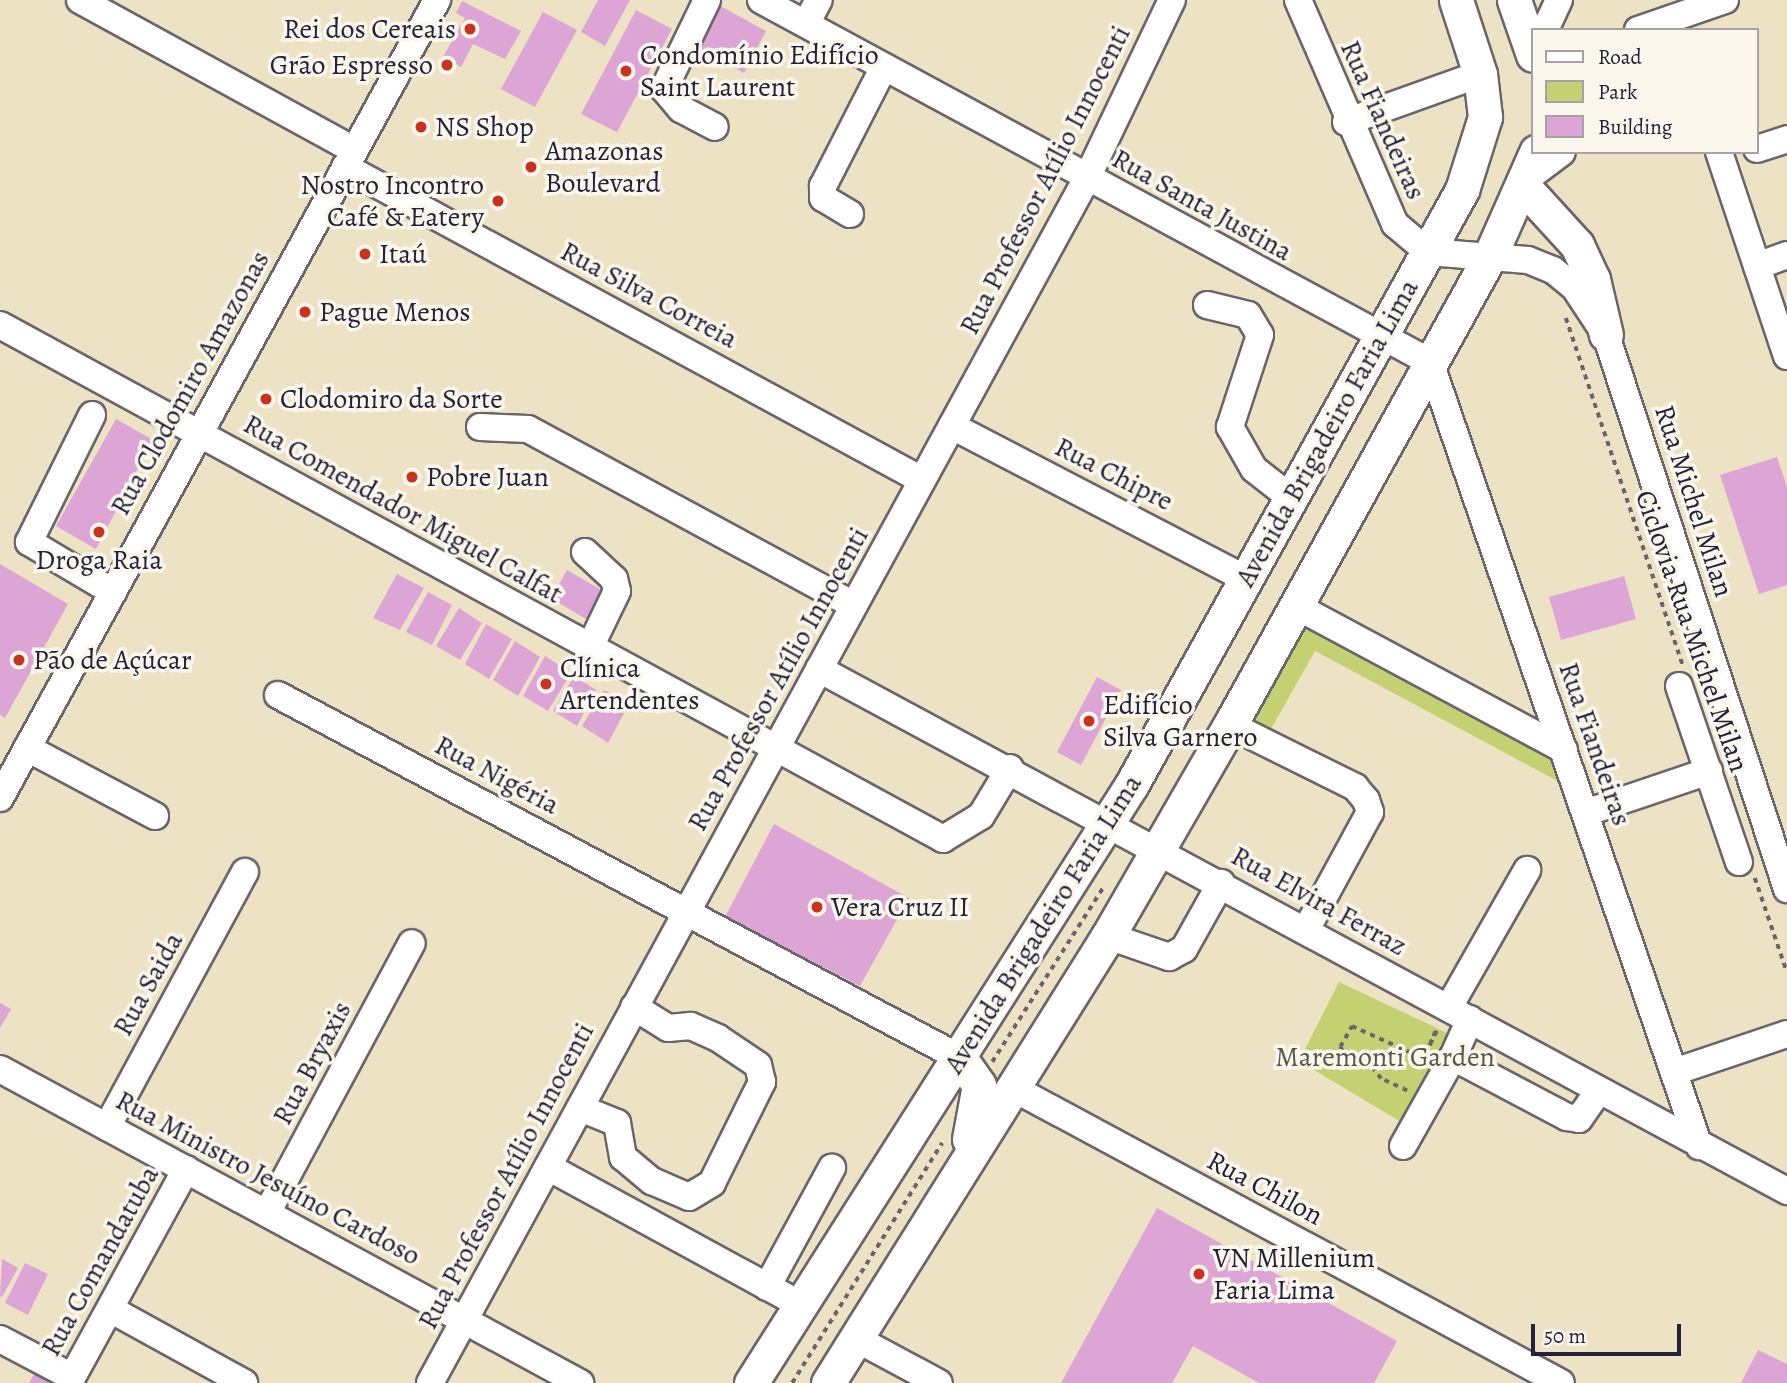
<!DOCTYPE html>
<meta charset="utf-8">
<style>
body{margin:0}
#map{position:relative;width:1787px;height:1383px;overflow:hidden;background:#eee2c4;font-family:Alegreya,serif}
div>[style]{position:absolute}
.green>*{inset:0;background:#c4d173}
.building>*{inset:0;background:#dda5d6}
.path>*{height:3.5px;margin-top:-1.75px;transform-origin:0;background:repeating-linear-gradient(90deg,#69656b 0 5px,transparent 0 10px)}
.roads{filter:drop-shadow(2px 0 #69656b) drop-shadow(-2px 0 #69656b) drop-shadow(0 2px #69656b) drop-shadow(0 -2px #69656b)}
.minor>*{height:26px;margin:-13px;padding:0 13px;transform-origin:13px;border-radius:13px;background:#fff}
.major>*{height:33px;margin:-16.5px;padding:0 16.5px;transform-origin:16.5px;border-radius:16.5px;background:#fff}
.dots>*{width:19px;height:19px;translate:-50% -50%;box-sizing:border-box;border:4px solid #fbf7ec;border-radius:50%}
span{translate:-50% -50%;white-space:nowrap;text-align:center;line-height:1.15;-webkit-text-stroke:7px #fbf7ec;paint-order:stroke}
.poi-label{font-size:28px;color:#22223b}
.right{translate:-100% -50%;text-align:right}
.left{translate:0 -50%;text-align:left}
.street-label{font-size:28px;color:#22223b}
.park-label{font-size:28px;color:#53574c}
.legend{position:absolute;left:1531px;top:28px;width:228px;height:126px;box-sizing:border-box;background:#fbf7ec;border:2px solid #a4a2a5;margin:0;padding:9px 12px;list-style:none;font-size:21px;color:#22223b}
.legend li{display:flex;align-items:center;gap:14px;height:35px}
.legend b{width:35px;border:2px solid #a4a2a5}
.scale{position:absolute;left:1531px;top:1324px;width:150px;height:32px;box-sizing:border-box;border:4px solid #22223b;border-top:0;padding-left:9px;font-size:21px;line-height:24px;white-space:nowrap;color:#22223b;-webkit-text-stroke:5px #fbf7ec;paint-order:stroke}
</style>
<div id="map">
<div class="green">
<div style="clip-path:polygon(1299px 618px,1555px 754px,1567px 786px,1315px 651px,1267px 736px,1243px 722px)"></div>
<div style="clip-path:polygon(1339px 982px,1460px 1039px,1406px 1125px,1299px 1061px)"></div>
</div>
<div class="building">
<div style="clip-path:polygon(598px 0,630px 0,605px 46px,581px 32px)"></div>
<div style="clip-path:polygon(462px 1px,521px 31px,505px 59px,473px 44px,461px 67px,443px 57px,465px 18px,456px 13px)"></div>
<div style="clip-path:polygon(715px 3px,766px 31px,744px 73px,692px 45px)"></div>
<div style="clip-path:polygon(636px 10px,672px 29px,617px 132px,581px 114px)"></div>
<div style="clip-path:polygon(543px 12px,577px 30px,535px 107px,501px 89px)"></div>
<div style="clip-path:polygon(116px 419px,153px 440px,96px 549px,56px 526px)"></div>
<div style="clip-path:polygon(1777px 457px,1787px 487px,1787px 585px,1759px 594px,1720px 475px)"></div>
<div style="clip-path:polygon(0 564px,68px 604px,5px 718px,0 715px)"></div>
<div style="clip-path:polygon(567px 570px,610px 595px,594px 624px,551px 598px)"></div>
<div style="clip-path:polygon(397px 574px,424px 588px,400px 630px,373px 618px)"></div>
<div style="clip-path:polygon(1624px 576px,1636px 619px,1561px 640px,1549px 597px)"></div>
<div style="clip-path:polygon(428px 592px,452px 605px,432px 645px,406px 632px)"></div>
<div style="clip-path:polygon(459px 608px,482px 623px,460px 660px,436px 646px)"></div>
<div style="clip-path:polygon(486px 624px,512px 639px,489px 679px,465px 664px)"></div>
<div style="clip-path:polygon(515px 641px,540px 657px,518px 696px,493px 680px)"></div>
<div style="clip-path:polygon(545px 656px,571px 673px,548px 711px,523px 696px)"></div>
<div style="clip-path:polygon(574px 676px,596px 690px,577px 726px,553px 711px)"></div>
<div style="clip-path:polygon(1097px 677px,1121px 690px,1081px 765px,1057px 752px)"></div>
<div style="clip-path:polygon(604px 690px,629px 704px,608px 743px,582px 726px)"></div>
<div style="clip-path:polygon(774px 824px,909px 898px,860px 986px,725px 917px)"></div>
<div style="clip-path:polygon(0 1003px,11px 1009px,0 1028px)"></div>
<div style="clip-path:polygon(1157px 1208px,1397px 1341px,1374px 1383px,1259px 1383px,1193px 1346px,1172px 1383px,1061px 1383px)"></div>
<div style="clip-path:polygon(2px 1259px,18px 1268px,2px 1297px,0 1296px)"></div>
<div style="clip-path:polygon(25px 1263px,48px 1274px,28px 1315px,5px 1303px)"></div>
<div style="clip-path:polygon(1758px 1350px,1787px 1364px,1787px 1383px,1741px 1383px)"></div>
<div style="clip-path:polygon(34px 1374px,51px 1383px,29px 1383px)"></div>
</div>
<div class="path">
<div style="left:1566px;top:318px;width:366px;rotate:71.4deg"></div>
<div style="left:1755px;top:878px;width:99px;rotate:71.2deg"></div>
<div style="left:1425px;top:1053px;width:27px;rotate:-62deg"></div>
<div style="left:992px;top:1062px;width:206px;rotate:-57.5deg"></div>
<div style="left:1422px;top:1064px;width:40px;rotate:-68deg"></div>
<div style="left:1407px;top:1091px;width:29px;rotate:-155deg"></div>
<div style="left:1381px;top:1079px;width:18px;rotate:-128deg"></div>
<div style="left:1370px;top:1065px;width:24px;rotate:-168deg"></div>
<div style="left:1347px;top:1060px;width:15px;rotate:-118deg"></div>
<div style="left:1340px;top:1047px;width:24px;rotate:-60deg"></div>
<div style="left:1352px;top:1026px;width:78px;rotate:24.3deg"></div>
<div style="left:792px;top:1383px;width:283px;rotate:-58deg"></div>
</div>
<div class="roads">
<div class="minor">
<div style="left:80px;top:0;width:312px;rotate:28.7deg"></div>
<div style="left:707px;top:0;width:99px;rotate:115.8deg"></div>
<div style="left:664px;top:89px;width:26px;rotate:50deg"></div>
<div style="left:681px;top:109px;width:38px;rotate:28deg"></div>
<div style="left:761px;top:0;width:761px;rotate:28.42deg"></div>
<div style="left:1430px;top:362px;width:829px;rotate:71.06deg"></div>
<div style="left:1298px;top:0;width:244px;rotate:66.6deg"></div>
<div style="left:1395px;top:224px;width:43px;rotate:40.3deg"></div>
<div style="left:1428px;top:252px;width:100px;rotate:4.6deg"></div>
<div style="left:1528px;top:260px;width:27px;rotate:22deg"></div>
<div style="left:1553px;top:270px;width:28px;rotate:39deg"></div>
<div style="left:1575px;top:288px;width:56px;rotate:56.6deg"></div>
<div style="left:1606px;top:335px;width:583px;rotate:71.91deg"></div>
<div style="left:806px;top:24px;width:27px;rotate:-62deg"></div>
<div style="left:1545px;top:30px;width:33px;rotate:-65deg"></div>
<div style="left:1638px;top:30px;width:92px;rotate:-19deg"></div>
<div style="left:1346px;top:122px;width:142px;rotate:-19.7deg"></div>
<div style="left:1757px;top:149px;width:32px;rotate:-18deg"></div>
<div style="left:1719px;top:152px;width:215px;rotate:71.6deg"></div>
<div style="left:345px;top:167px;width:656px;rotate:28.48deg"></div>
<div style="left:1529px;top:177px;width:41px;rotate:-37.1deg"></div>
<div style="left:850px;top:214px;width:31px;rotate:-149deg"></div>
<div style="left:823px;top:198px;width:12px;rotate:-90deg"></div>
<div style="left:823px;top:186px;width:134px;rotate:-62.9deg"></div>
<div style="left:1757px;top:266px;width:32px;rotate:-20deg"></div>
<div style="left:1207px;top:305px;width:42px;rotate:13.7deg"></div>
<div style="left:1248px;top:315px;width:23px;rotate:59deg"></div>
<div style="left:1260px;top:335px;width:97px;rotate:108.1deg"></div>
<div style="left:1230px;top:427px;width:48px;rotate:60.3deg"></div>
<div style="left:1254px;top:469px;width:47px;rotate:38.1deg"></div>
<div style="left:0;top:325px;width:1074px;rotate:28.59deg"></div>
<div style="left:943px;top:839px;width:44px;rotate:-31.2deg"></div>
<div style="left:981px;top:816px;width:56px;rotate:-58.9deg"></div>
<div style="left:92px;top:415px;width:142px;rotate:116.4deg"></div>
<div style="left:29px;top:542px;width:98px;rotate:30.8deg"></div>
<div style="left:952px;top:426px;width:331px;rotate:27.5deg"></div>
<div style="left:480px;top:427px;width:48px;rotate:2.4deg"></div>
<div style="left:528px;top:429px;width:370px;rotate:28.4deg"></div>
<div style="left:585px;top:552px;width:40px;rotate:43deg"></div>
<div style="left:614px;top:579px;width:12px;rotate:76deg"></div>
<div style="left:617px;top:591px;width:62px;rotate:115.7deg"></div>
<div style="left:1296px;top:606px;width:304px;rotate:28.2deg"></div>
<div style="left:819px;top:669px;width:1100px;rotate:28.34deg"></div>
<div style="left:1679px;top:686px;width:186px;rotate:71.2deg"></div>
<div style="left:278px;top:695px;width:773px;rotate:28.02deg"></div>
<div style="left:1230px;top:725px;width:140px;rotate:26.4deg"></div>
<div style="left:1355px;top:787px;width:17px;rotate:50deg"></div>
<div style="left:1366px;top:800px;width:13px;rotate:72deg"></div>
<div style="left:1370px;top:812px;width:134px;rotate:118.5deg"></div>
<div style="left:27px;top:748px;width:145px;rotate:28deg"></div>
<div style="left:0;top:798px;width:910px;rotate:-61.29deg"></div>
<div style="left:1585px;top:813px;width:131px;rotate:-18.7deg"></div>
<div style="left:1108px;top:936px;width:65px;rotate:19deg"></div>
<div style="left:1169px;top:957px;width:17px;rotate:-28deg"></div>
<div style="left:1184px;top:949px;width:76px;rotate:-60.7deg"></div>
<div style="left:1449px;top:1007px;width:158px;rotate:-60.3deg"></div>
<div style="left:1470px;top:1019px;width:42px;rotate:114.1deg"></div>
<div style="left:1453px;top:1057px;width:129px;rotate:27.8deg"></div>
<div style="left:1567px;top:1117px;width:12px;rotate:9deg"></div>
<div style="left:1579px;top:1119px;width:35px;rotate:-55deg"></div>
<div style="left:0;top:1069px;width:660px;rotate:28.43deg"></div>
<div style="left:1674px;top:1072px;width:119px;rotate:-18.6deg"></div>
<div style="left:1013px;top:1088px;width:622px;rotate:28.29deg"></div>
<div style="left:580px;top:1108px;width:40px;rotate:22deg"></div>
<div style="left:617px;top:1123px;width:35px;rotate:80deg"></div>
<div style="left:623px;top:1157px;width:38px;rotate:40deg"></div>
<div style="left:652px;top:1181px;width:40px;rotate:23.4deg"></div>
<div style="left:689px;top:1197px;width:27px;rotate:-31deg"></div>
<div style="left:712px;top:1183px;width:113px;rotate:-63.7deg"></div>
<div style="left:762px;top:1082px;width:17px;rotate:-103deg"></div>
<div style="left:758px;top:1065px;width:48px;rotate:-146deg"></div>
<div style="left:718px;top:1038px;width:30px;rotate:-156deg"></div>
<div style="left:691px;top:1026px;width:23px;rotate:175deg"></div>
<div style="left:668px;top:1028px;width:40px;rotate:-148deg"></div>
<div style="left:107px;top:1127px;width:290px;rotate:-61.6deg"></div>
<div style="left:1403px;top:1146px;width:102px;rotate:-60.7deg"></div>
<div style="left:548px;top:1167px;width:286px;rotate:28.6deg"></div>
<div style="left:267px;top:1213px;width:306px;rotate:-61.8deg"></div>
<div style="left:767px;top:1287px;width:136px;rotate:-61.4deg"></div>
<div style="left:112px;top:1310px;width:151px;rotate:28.9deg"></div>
<div style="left:855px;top:1338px;width:95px;rotate:28.2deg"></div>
<div style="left:0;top:1339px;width:81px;rotate:27.8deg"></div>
<div style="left:69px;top:1383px;width:244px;rotate:-61.3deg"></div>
<div style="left:430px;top:1383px;width:1372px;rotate:-61.4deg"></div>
<div style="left:1087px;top:178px;width:197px;rotate:-64.5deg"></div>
</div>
<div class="major">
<div style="left:1514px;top:0;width:58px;rotate:70.9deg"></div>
<div style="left:1524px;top:187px;width:79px;rotate:47.6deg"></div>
<div style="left:1577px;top:245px;width:38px;rotate:65deg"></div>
<div style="left:1593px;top:279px;width:57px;rotate:76.9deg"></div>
<div style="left:960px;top:1058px;width:33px;rotate:55deg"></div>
<div style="left:979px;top:1085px;width:55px;rotate:100.5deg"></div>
<div style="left:751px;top:1383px;width:710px;rotate:-57.54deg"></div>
<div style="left:1132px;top:784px;width:680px;rotate:-60.95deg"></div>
<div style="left:1462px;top:190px;width:77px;rotate:-72.5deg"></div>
<div style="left:1485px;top:117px;width:43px;rotate:-96.6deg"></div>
<div style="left:1480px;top:74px;width:78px;rotate:-108deg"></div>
<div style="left:828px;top:1383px;width:527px;rotate:-57.94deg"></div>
<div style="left:1108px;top:936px;width:244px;rotate:-60deg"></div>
<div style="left:1230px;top:725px;width:536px;rotate:-61deg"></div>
<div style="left:1490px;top:256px;width:114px;rotate:-66.1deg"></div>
</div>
</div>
<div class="dots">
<div style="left:470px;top:29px;background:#c8321e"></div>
<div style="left:447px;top:65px;background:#c8321e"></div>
<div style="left:626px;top:71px;background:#c8321e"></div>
<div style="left:421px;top:127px;background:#c8321e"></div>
<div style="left:531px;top:167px;background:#c8321e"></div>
<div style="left:498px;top:201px;background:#c8321e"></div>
<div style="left:365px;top:254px;background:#c8321e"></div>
<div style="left:305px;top:312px;background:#c8321e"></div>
<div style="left:266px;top:399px;background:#c8321e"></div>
<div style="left:412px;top:477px;background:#c8321e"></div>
<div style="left:99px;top:532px;background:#c8321e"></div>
<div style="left:19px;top:660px;background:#c8321e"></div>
<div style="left:546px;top:684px;background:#c8321e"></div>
<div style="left:1089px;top:721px;background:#c8321e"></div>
<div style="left:817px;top:907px;background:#c8321e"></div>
<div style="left:1199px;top:1274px;background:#c8321e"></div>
</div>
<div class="poi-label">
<span class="right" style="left:456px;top:29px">Rei dos Cereais</span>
<span class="left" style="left:640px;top:71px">Condomínio Edifício<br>Saint Laurent</span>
<span class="right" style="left:433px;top:65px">Grão Espresso</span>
<span class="left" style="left:435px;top:127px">NS Shop</span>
<span class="left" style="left:545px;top:167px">Amazonas<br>Boulevard</span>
<span class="right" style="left:484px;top:201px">Nostro Incontro<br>Café &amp; Eatery</span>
<span class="left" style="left:379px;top:254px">Itaú</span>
<span class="left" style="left:319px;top:312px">Pague Menos</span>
<span class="left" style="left:280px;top:399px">Clodomiro da Sorte</span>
<span class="left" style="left:426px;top:477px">Pobre Juan</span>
<span style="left:99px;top:560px">Droga Raia</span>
<span class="left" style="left:33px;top:660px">Pão de Açúcar</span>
<span class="left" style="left:560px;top:684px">Clínica<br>Artendentes</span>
<span class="left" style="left:1103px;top:721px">Edifício<br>Silva Garnero</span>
<span class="left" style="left:831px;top:907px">Vera Cruz II</span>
<span class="left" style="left:1213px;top:1274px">VN Millenium<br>Faria Lima</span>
</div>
<div class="street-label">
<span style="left:1383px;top:120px;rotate:66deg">Rua Fiandeiras</span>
<span style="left:1045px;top:180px;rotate:-63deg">Rua Professor Atílio Innocenti</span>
<span style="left:1202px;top:205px;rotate:29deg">Rua Santa Justina</span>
<span style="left:649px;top:295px;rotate:28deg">Rua Silva Correia</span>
<span style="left:190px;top:383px;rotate:-61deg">Rua Clodomiro Amazonas</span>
<span style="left:1327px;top:433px;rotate:-61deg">Avenida Brigadeiro Faria Lima</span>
<span style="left:1114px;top:474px;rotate:27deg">Rua Chipre</span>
<span style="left:1694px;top:501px;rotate:72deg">Rua Michel Milan</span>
<span style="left:403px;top:509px;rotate:29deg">Rua Comendador Miguel Calfat</span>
<span style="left:1692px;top:631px;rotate:71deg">Ciclovia Rua Michel Milan</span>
<span style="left:778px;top:679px;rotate:-61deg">Rua Professor Atílio Innocenti</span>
<span style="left:1595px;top:744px;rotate:71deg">Rua Fiandeiras</span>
<span style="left:497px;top:775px;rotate:28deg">Rua Nigéria</span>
<span style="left:1319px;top:901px;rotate:29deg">Rua Elvira Ferraz</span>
<span style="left:1043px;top:924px;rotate:-58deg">Avenida Brigadeiro Faria Lima</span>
<span style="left:148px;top:984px;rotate:-61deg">Rua Saida</span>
<span style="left:312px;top:1063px;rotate:-62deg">Rua Bryaxis</span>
<span style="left:506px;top:1176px;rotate:-62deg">Rua Professor Atílio Innocenti</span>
<span style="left:268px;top:1178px;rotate:28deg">Rua Ministro Jesuíno Cardoso</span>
<span style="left:1265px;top:1188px;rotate:28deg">Rua Chilon</span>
<span style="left:100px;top:1261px;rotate:-61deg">Rua Comandatuba</span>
</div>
<div class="park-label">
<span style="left:1385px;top:1057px">Maremonti Garden</span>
</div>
<ul class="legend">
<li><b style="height:9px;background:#fff"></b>Road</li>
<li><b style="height:19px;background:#c4d173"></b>Park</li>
<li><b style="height:19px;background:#dda5d6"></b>Building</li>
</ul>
<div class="scale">50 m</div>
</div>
